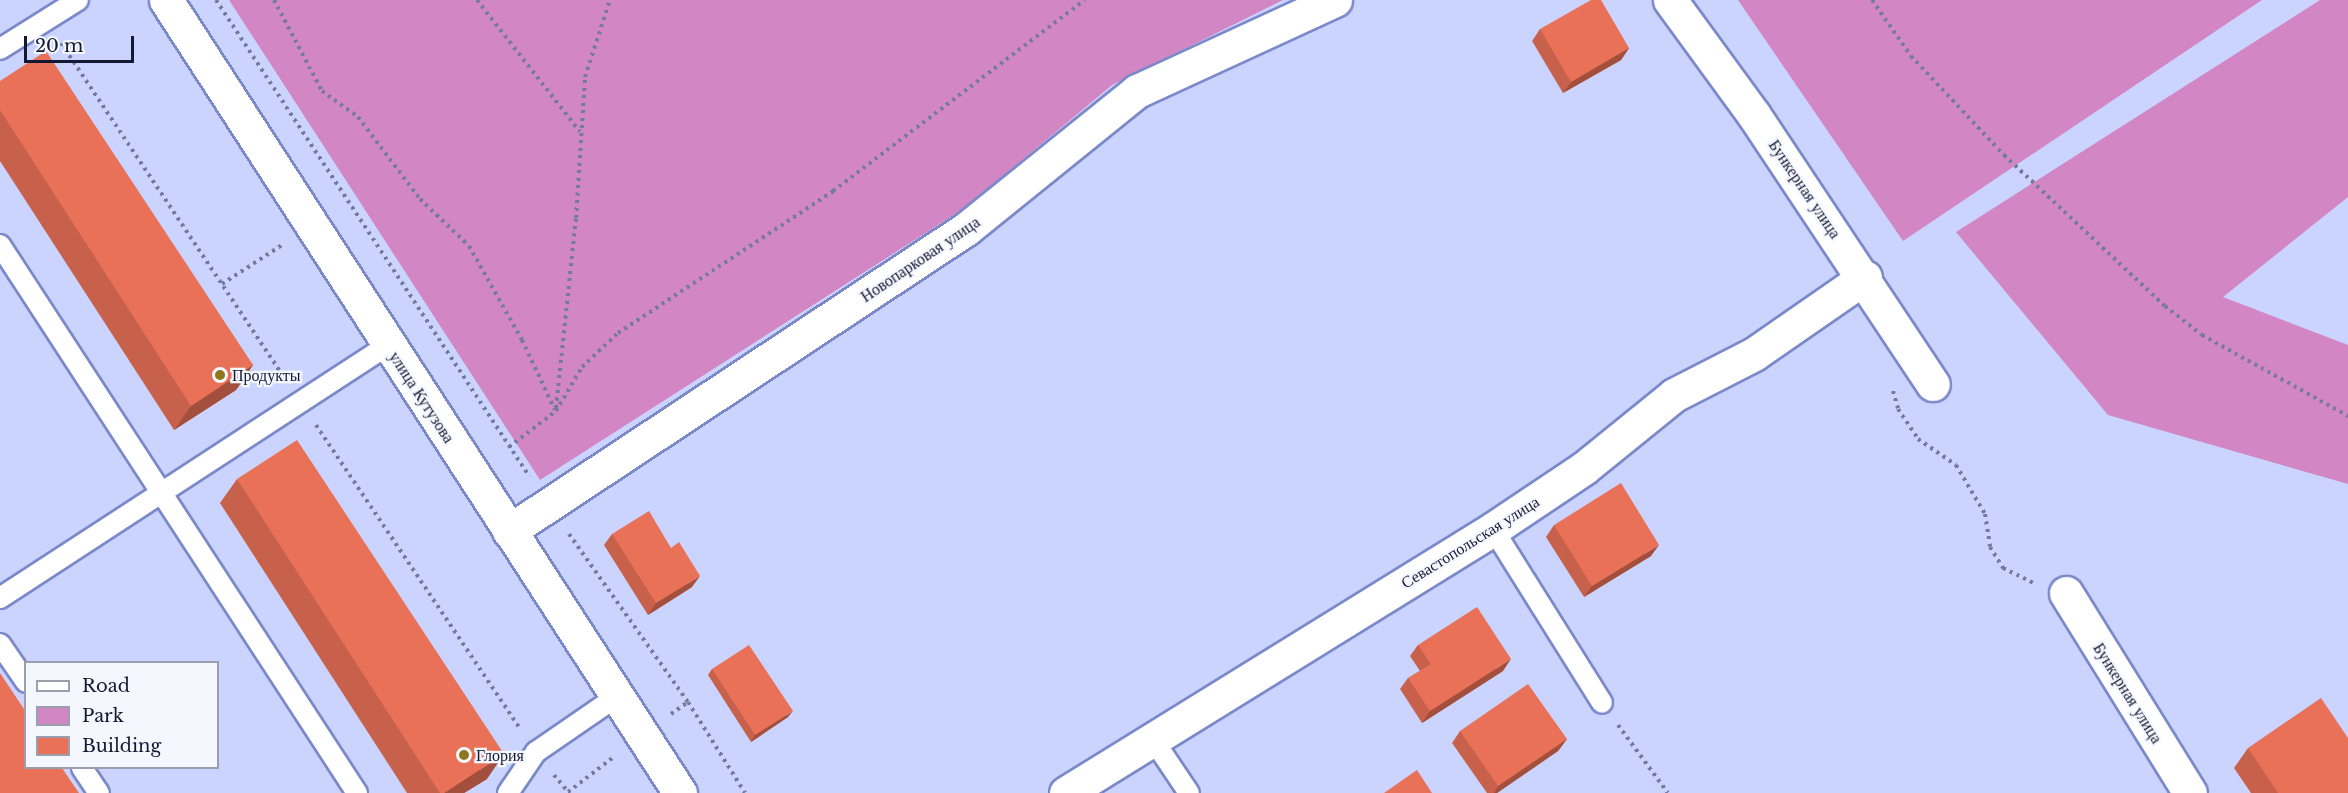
<!DOCTYPE html>
<meta charset="utf-8">
<style>
body{margin:0}
#map{position:relative;width:2348px;height:793px;overflow:hidden;background:#cad4fe;font-family:"Libre Baskerville",serif}
div>[style]{position:absolute}
.green>*{inset:0;background:#d286c4}
.path>*{height:4px;margin-top:-2px;transform-origin:0;background:repeating-linear-gradient(90deg,#737a9c 0 3px,transparent 0 7.5px)}
.roads{filter:drop-shadow(2px 0 #7b89ca) drop-shadow(-2px 0 #7b89ca) drop-shadow(0 2px #7b89ca) drop-shadow(0 -2px #7b89ca)}
.lane>*{height:20px;margin:-10px;padding:0 10px;transform-origin:10px;border-radius:10px;background:#fff}
.street>*{height:33px;margin:-16.5px;padding:0 16.5px;transform-origin:16.5px;border-radius:16.5px;background:#fff}
.secondary>*{height:33px;margin:-16.5px;padding:0 16.5px;transform-origin:16.5px;border-radius:16.5px;background:#fff}
.wall>*{inset:0;background:#c8614b}
.shaded-wall>*{inset:0;background:#a24f3d}
.building>*{inset:0;background:#e87157}
.dots>*{width:16px;height:16px;translate:-50% -50%;box-sizing:border-box;border:3px solid #f5f7fe;border-radius:50%}
span{translate:-50% -50%;white-space:nowrap;text-align:center;line-height:1.15;-webkit-text-stroke:4.5px #f5f7fe;paint-order:stroke}
.street-label{font-size:16px;color:#141932}
.poi-label{font-size:16px;color:#141932}
.left{translate:0 -50%;text-align:left}
.legend{position:absolute;left:24px;top:661px;width:195px;height:108px;box-sizing:border-box;background:#f5f7fe;border:2px solid #9b9eac;margin:0;padding:8px 10px;list-style:none;font-size:18px;color:#141932}
.legend li{display:flex;align-items:center;gap:12px;height:30px}
.legend b{width:30px;border:2px solid #9b9eac}
.scale{position:absolute;left:24px;top:36px;width:110px;height:27px;box-sizing:border-box;border:3px solid #141932;border-top:0;padding-left:8px;font-size:18px;line-height:21px;white-space:nowrap;color:#141932;-webkit-text-stroke:4px #f5f7fe;paint-order:stroke}
</style>
<div id="map">
<div class="green">
<div style="clip-path:polygon(229px 0,1283px 0,1112px 85px,966px 207px,540px 480px)"></div>
<div style="clip-path:polygon(1738px 0,2262px 0,1903px 241px)"></div>
<div style="clip-path:polygon(2320px 0,2348px 0,2348px 197px,2223px 297px,2348px 345px,2348px 484px,2108px 415px,1956px 232px)"></div>
</div>
<div class="path">
<div style="left:216px;top:0;width:570px;rotate:56.67deg"></div>
<div style="left:274px;top:0;width:103px;rotate:62.2deg"></div>
<div style="left:322px;top:91px;width:44px;rotate:35.8deg"></div>
<div style="left:358px;top:117px;width:103px;rotate:52.9deg"></div>
<div style="left:420px;top:199px;width:68px;rotate:43.8deg"></div>
<div style="left:469px;top:246px;width:108px;rotate:60.6deg"></div>
<div style="left:522px;top:340px;width:77px;rotate:64.8deg"></div>
<div style="left:477px;top:0;width:167px;rotate:52deg"></div>
<div style="left:1872px;top:0;width:68px;rotate:55.1deg"></div>
<div style="left:1911px;top:56px;width:136px;rotate:46.8deg"></div>
<div style="left:2004px;top:155px;width:221px;rotate:43.2deg"></div>
<div style="left:2165px;top:306px;width:47px;rotate:38.1deg"></div>
<div style="left:2202px;top:335px;width:167px;rotate:29deg"></div>
<div style="left:61px;top:43px;width:404px;rotate:56.3deg"></div>
<div style="left:222px;top:284px;width:72px;rotate:-33deg"></div>
<div style="left:1893px;top:391px;width:19px;rotate:74deg"></div>
<div style="left:1898px;top:409px;width:36px;rotate:56deg"></div>
<div style="left:1918px;top:439px;width:46px;rotate:34.4deg"></div>
<div style="left:1956px;top:465px;width:57px;rotate:59.4deg"></div>
<div style="left:1985px;top:514px;width:33px;rotate:81deg"></div>
<div style="left:1990px;top:547px;width:25px;rotate:58deg"></div>
<div style="left:2003px;top:568px;width:34px;rotate:26deg"></div>
<div style="left:556px;top:408px;width:191px;rotate:-84deg"></div>
<div style="left:576px;top:218px;width:141px;rotate:-86.3deg"></div>
<div style="left:585px;top:77px;width:81px;rotate:-72deg"></div>
<div style="left:316px;top:425px;width:367px;rotate:56.1deg"></div>
<div style="left:509px;top:447px;width:59px;rotate:-37.5deg"></div>
<div style="left:556px;top:411px;width:51px;rotate:-59.4deg"></div>
<div style="left:582px;top:367px;width:50px;rotate:-43.4deg"></div>
<div style="left:618px;top:333px;width:258px;rotate:-33.4deg"></div>
<div style="left:833px;top:191px;width:316px;rotate:-37.2deg"></div>
<div style="left:569px;top:534px;width:206px;rotate:54.7deg"></div>
<div style="left:688px;top:702px;width:107px;rotate:57.9deg"></div>
<div style="left:671px;top:714px;width:21px;rotate:-35deg"></div>
<div style="left:1618px;top:725px;width:84px;rotate:53.7deg"></div>
<div style="left:554px;top:775px;width:23px;rotate:50deg"></div>
<div style="left:568px;top:792px;width:59px;rotate:-37.5deg"></div>
</div>
<div class="roads">
<div class="lane">
<div style="left:0;top:49px;width:92px;rotate:-32.1deg"></div>
<div style="left:0;top:245px;width:654px;rotate:56.92deg"></div>
<div style="left:1493px;top:529px;width:205px;rotate:57.9deg"></div>
<div style="left:0;top:598px;width:463px;rotate:-33.1deg"></div>
<div style="left:0;top:644px;width:46px;rotate:55.6deg"></div>
<div style="left:1152px;top:738px;width:66px;rotate:56.1deg"></div>
<div style="left:82px;top:768px;width:30px;rotate:56deg"></div>
<div style="left:508px;top:793px;width:50px;rotate:-55.7deg"></div>
<div style="left:536px;top:752px;width:101px;rotate:-34.5deg"></div>
</div>
<div class="street">
<div style="left:1670px;top:0;width:142px;rotate:53.9deg"></div>
<div style="left:1754px;top:115px;width:323px;rotate:56.4deg"></div>
<div style="left:509px;top:531px;width:548px;rotate:-33.46deg"></div>
<div style="left:966px;top:229px;width:220px;rotate:-38.9deg"></div>
<div style="left:1137px;top:91px;width:218px;rotate:-24.7deg"></div>
<div style="left:2066px;top:593px;width:235px;rotate:58.2deg"></div>
<div style="left:1066px;top:793px;width:502px;rotate:-31.73deg"></div>
<div style="left:1493px;top:529px;width:110px;rotate:-33.8deg"></div>
<div style="left:1584px;top:468px;width:116px;rotate:-39deg"></div>
<div style="left:1674px;top:395px;width:90px;rotate:-27.1deg"></div>
<div style="left:1754px;top:354px;width:135px;rotate:-34.7deg"></div>
</div>
<div class="secondary">
<div style="left:166px;top:0;width:945px;rotate:57.05deg"></div>
</div>
</div>
<div class="wall">
<div style="clip-path:polygon(1540px 29px,1629px 48px,1621px 60px,1563px 93px,1532px 41px)"></div>
<div style="clip-path:polygon(0 81px,253px 365px,236px 390px,174px 430px,0 161px)"></div>
<div style="clip-path:polygon(237px 479px,487px 779px,464px 793px,407px 793px,220px 503px)"></div>
<div style="clip-path:polygon(1554px 525px,1651px 556px,1584px 597px,1546px 537px)"></div>
<div style="clip-path:polygon(612px 534px,692px 587px,648px 615px,604px 545px)"></div>
<div style="clip-path:polygon(1418px 645px,1503px 671px,1422px 723px,1400px 689px,1408px 678px,1420px 671px,1410px 656px)"></div>
<div style="clip-path:polygon(712px 669px,788px 717px,751px 742px,708px 675px)"></div>
<div style="clip-path:polygon(1460px 731px,1567px 739px,1558px 751px,1497px 793px,1487px 793px,1452px 743px)"></div>
<div style="clip-path:polygon(2248px 748px,2348px 793px,2251px 793px,2234px 768px)"></div>
</div>
<div class="shaded-wall">
<div style="clip-path:polygon(1629px 48px,1621px 60px,1563px 93px,1571px 82px)"></div>
<div style="clip-path:polygon(253px 365px,236px 390px,174px 430px,191px 406px)"></div>
<div style="clip-path:polygon(1659px 545px,1651px 556px,1584px 597px,1592px 586px)"></div>
<div style="clip-path:polygon(700px 576px,692px 587px,648px 615px,656px 603px)"></div>
<div style="clip-path:polygon(1511px 659px,1503px 671px,1422px 723px,1430px 711px)"></div>
<div style="clip-path:polygon(793px 711px,788px 717px,751px 742px,755px 735px)"></div>
<div style="clip-path:polygon(1567px 739px,1558px 751px,1497px 793px,1494px 793px,1498px 786px)"></div>
<div style="clip-path:polygon(504px 754px,487px 779px,464px 793px,444px 793px)"></div>
</div>
<div class="building">
<div style="clip-path:polygon(1591px 0,1601px 0,1629px 48px,1571px 82px,1540px 29px)"></div>
<div style="clip-path:polygon(46px 51px,253px 365px,191px 406px,0 110px,0 81px)"></div>
<div style="clip-path:polygon(297px 440px,504px 754px,444px 793px,440px 793px,237px 479px)"></div>
<div style="clip-path:polygon(1621px 483px,1659px 545px,1592px 586px,1554px 525px)"></div>
<div style="clip-path:polygon(649px 511px,671px 548px,679px 542px,700px 576px,656px 603px,612px 534px)"></div>
<div style="clip-path:polygon(1477px 607px,1511px 659px,1430px 711px,1408px 678px,1431px 664px,1418px 645px)"></div>
<div style="clip-path:polygon(749px 645px,793px 711px,755px 735px,712px 669px)"></div>
<div style="clip-path:polygon(0 673px,26px 712px,26px 768px,62px 768px,79px 793px,0 793px)"></div>
<div style="clip-path:polygon(1528px 684px,1567px 739px,1498px 786px,1460px 731px)"></div>
<div style="clip-path:polygon(2321px 698px,2348px 738px,2348px 793px,2278px 793px,2248px 748px)"></div>
<div style="clip-path:polygon(1417px 770px,1432px 793px,1384px 793px)"></div>
</div>
<div class="dots">
<div style="left:220px;top:375px;background:#8d761b"></div>
<div style="left:464px;top:755px;background:#8d761b"></div>
</div>
<div class="street-label">
<span style="left:1805px;top:189px;rotate:56deg">Бункерная улица</span>
<span style="left:920px;top:259px;rotate:-34deg">Новопарковая улица</span>
<span style="left:422px;top:397px;rotate:57deg">улица Кутузова</span>
<span style="left:1470px;top:542px;rotate:-32deg">Севастопольская улица</span>
<span style="left:2128px;top:693px;rotate:58deg">Бункерная улица</span>
</div>
<div class="poi-label">
<span class="left" style="left:232px;top:375px">Продукты</span>
<span class="left" style="left:476px;top:755px">Глория</span>
</div>
<ul class="legend">
<li><b style="height:8px;background:#fff"></b>Road</li>
<li><b style="height:16px;background:#d286c4"></b>Park</li>
<li><b style="height:16px;background:#e87157"></b>Building</li>
</ul>
<div class="scale">20 m</div>
</div>
